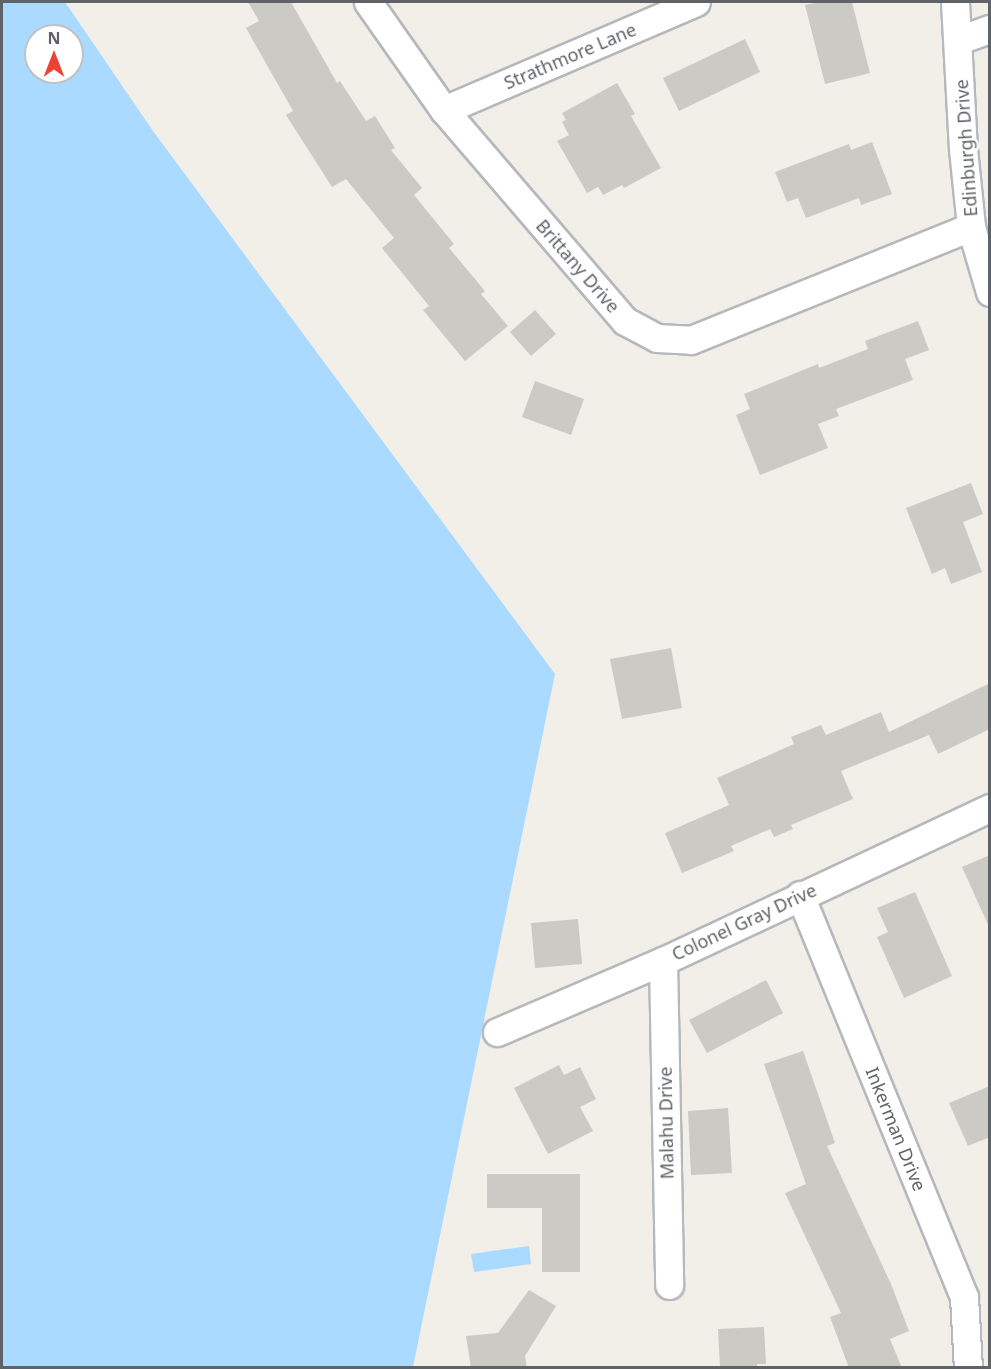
<!DOCTYPE html>
<style>
body{margin:0}
#map{position:relative;width:991px;height:1369px;overflow:hidden;background:#f1efe8;font-family:"Noto Sans",sans-serif}
div>[style]{position:absolute}
.water>*{inset:0;background:#aadaff}
.building>*{inset:0;background:#cccac5}
.roads{filter:drop-shadow(2px 0 #b5b8bc) drop-shadow(-2px 0 #b5b8bc) drop-shadow(0 2px #b5b8bc) drop-shadow(0 -2px #b5b8bc)}
.minor>*{height:27px;margin:-13.5px;padding:0 13.5px;transform-origin:13.5px;border-radius:13.5px;background:#fff}
span{translate:-50% -50%;white-space:nowrap;text-align:center;line-height:1.15;-webkit-text-stroke:5px #fff;paint-order:stroke}
.street-label{font-size:18px;color:#5f6368}
.frame{position:absolute;inset:0;border:3px solid #5f6368;pointer-events:none}
.north{position:absolute;left:24px;top:24px;width:60px;height:60px;box-sizing:border-box;background:#fff;border:2px solid #bfc1c3;border-radius:50%;rotate:0deg;font-size:16px;font-weight:700;line-height:24px;text-align:center;color:#5f6368}
.north::after{content:'';display:block;margin:auto;width:21px;height:27px;background:#ea4335;clip-path:polygon(50% 0,100% 100%,50% 72%,0 100%)}
</style>
<div id="map">
<div class="water">
<div style="clip-path:polygon(evenodd,2px 2px,65px 2px,153px 131px,555px 674px,413px 1367px,2px 1367px,2px 2px,36px 36px,72px 36px,72px 72px,36px 72px,36px 36px)"></div>
<div style="clip-path:polygon(529px 1246px,531px 1264px,474px 1272px,471px 1254px)"></div>
</div>
<div class="building">
<div style="clip-path:polygon(248px 2px,291px 2px,337px 83px,340px 81px,366px 121px,375px 116px,395px 148px,391px 150px,422px 188px,414px 195px,454px 244px,449px 248px,485px 291px,481px 294px,508px 326px,465px 361px,423px 310px,429px 306px,382px 248px,394px 238px,346px 179px,332px 187px,286px 115px,293px 111px,246px 28px,259px 21px)"></div>
<div style="clip-path:polygon(820px 2px,852px 2px,870px 73px,825px 84px,805px 5px)"></div>
<div style="clip-path:polygon(745px 39px,760px 72px,679px 111px,663px 78px)"></div>
<div style="clip-path:polygon(617px 83px,635px 114px,631px 116px,661px 168px,624px 188px,622px 185px,603px 195px,598px 187px,587px 193px,557px 141px,569px 135px,562px 122px,566px 120px,562px 113px)"></div>
<div style="clip-path:polygon(872px 142px,892px 194px,861px 205px,859px 198px,806px 218px,798px 198px,787px 202px,775px 172px,849px 144px,851px 150px)"></div>
<div style="clip-path:polygon(535px 310px,556px 334px,531px 356px,510px 332px)"></div>
<div style="clip-path:polygon(918px 321px,929px 350px,905px 359px,913px 380px,836px 409px,839px 416px,818px 424px,828px 448px,760px 475px,736px 415px,750px 409px,744px 394px,818px 364px,819px 368px,868px 349px,865px 341px)"></div>
<div style="clip-path:polygon(535px 381px,584px 399px,571px 435px,522px 417px)"></div>
<div style="clip-path:polygon(971px 483px,983px 514px,963px 522px,982px 572px,951px 584px,945px 568px,932px 574px,906px 508px)"></div>
<div style="clip-path:polygon(671px 648px,682px 708px,622px 719px,610px 659px)"></div>
<div style="clip-path:polygon(990px 683px,990px 729px,938px 754px,929px 735px,841px 771px,853px 799px,791px 825px,793px 829px,774px 837px,770px 829px,731px 846px,734px 851px,682px 873px,665px 833px,729px 805px,717px 778px,794px 744px,791px 737px,821px 725px,826px 735px,881px 712px,889px 732px)"></div>
<div style="clip-path:polygon(990px 855px,990px 929px,962px 867px)"></div>
<div style="clip-path:polygon(915px 892px,952px 976px,904px 998px,877px 937px,888px 932px,877px 908px)"></div>
<div style="clip-path:polygon(578px 919px,582px 964px,535px 968px,531px 923px)"></div>
<div style="clip-path:polygon(766px 980px,783px 1013px,707px 1053px,689px 1020px)"></div>
<div style="clip-path:polygon(803px 1051px,835px 1143px,827px 1146px,891px 1284px,909px 1331px,890px 1339px,902px 1368px,849px 1368px,830px 1317px,841px 1313px,785px 1193px,806px 1184px,764px 1064px)"></div>
<div style="clip-path:polygon(559px 1065px,564px 1075px,580px 1067px,596px 1099px,580px 1107px,593px 1131px,548px 1154px,514px 1088px)"></div>
<div style="clip-path:polygon(990px 1086px,990px 1137px,968px 1146px,949px 1103px)"></div>
<div style="clip-path:polygon(728px 1108px,732px 1173px,691px 1175px,688px 1111px)"></div>
<div style="clip-path:polygon(487px 1174px,580px 1174px,580px 1272px,542px 1272px,542px 1208px,487px 1208px)"></div>
<div style="clip-path:polygon(529px 1290px,556px 1306px,525px 1356px,527px 1368px,471px 1368px,466px 1336px,498px 1333px)"></div>
<div style="clip-path:polygon(764px 1327px,766px 1364px,757px 1364px,757px 1368px,720px 1368px,718px 1329px)"></div>
</div>
<div class="roads">
<div class="minor">
<div style="left:368px;top:2px;width:132px;rotate:54.9deg"></div>
<div style="left:444px;top:110px;width:278px;rotate:49.4deg"></div>
<div style="left:625px;top:321px;width:36px;rotate:28deg"></div>
<div style="left:657px;top:338px;width:34px;rotate:3deg"></div>
<div style="left:691px;top:340px;width:302px;rotate:-22deg"></div>
<div style="left:955px;top:2px;width:147px;rotate:86.9deg"></div>
<div style="left:963px;top:149px;width:78px;rotate:84.1deg"></div>
<div style="left:971px;top:227px;width:68px;rotate:73.7deg"></div>
<div style="left:959px;top:40px;width:33px;rotate:-20deg"></div>
<div style="left:444px;top:110px;width:274px;rotate:-23.2deg"></div>
<div style="left:800px;top:895px;width:434px;rotate:67.8deg"></div>
<div style="left:964px;top:1297px;width:71px;rotate:86.8deg"></div>
<div style="left:663px;top:961px;width:324px;rotate:88.9deg"></div>
<div style="left:497px;top:1032px;width:181px;rotate:-23.2deg"></div>
<div style="left:663px;top:961px;width:361px;rotate:-25.1deg"></div>
</div>
</div>
<div class="street-label">
<span style="left:570px;top:56px;rotate:-23deg">Strathmore Lane</span>
<span style="left:966px;top:148px;rotate:-94deg">Edinburgh Drive</span>
<span style="left:578px;top:266px;rotate:49deg">Brittany Drive</span>
<span style="left:744px;top:922px;rotate:-25deg">Colonel Gray Drive</span>
<span style="left:666px;top:1123px;rotate:-91deg">Malahu Drive</span>
<span style="left:896px;top:1129px;rotate:68deg">Inkerman Drive</span>
</div>
<div class="frame"></div>
<div class="north">N</div>
</div>
